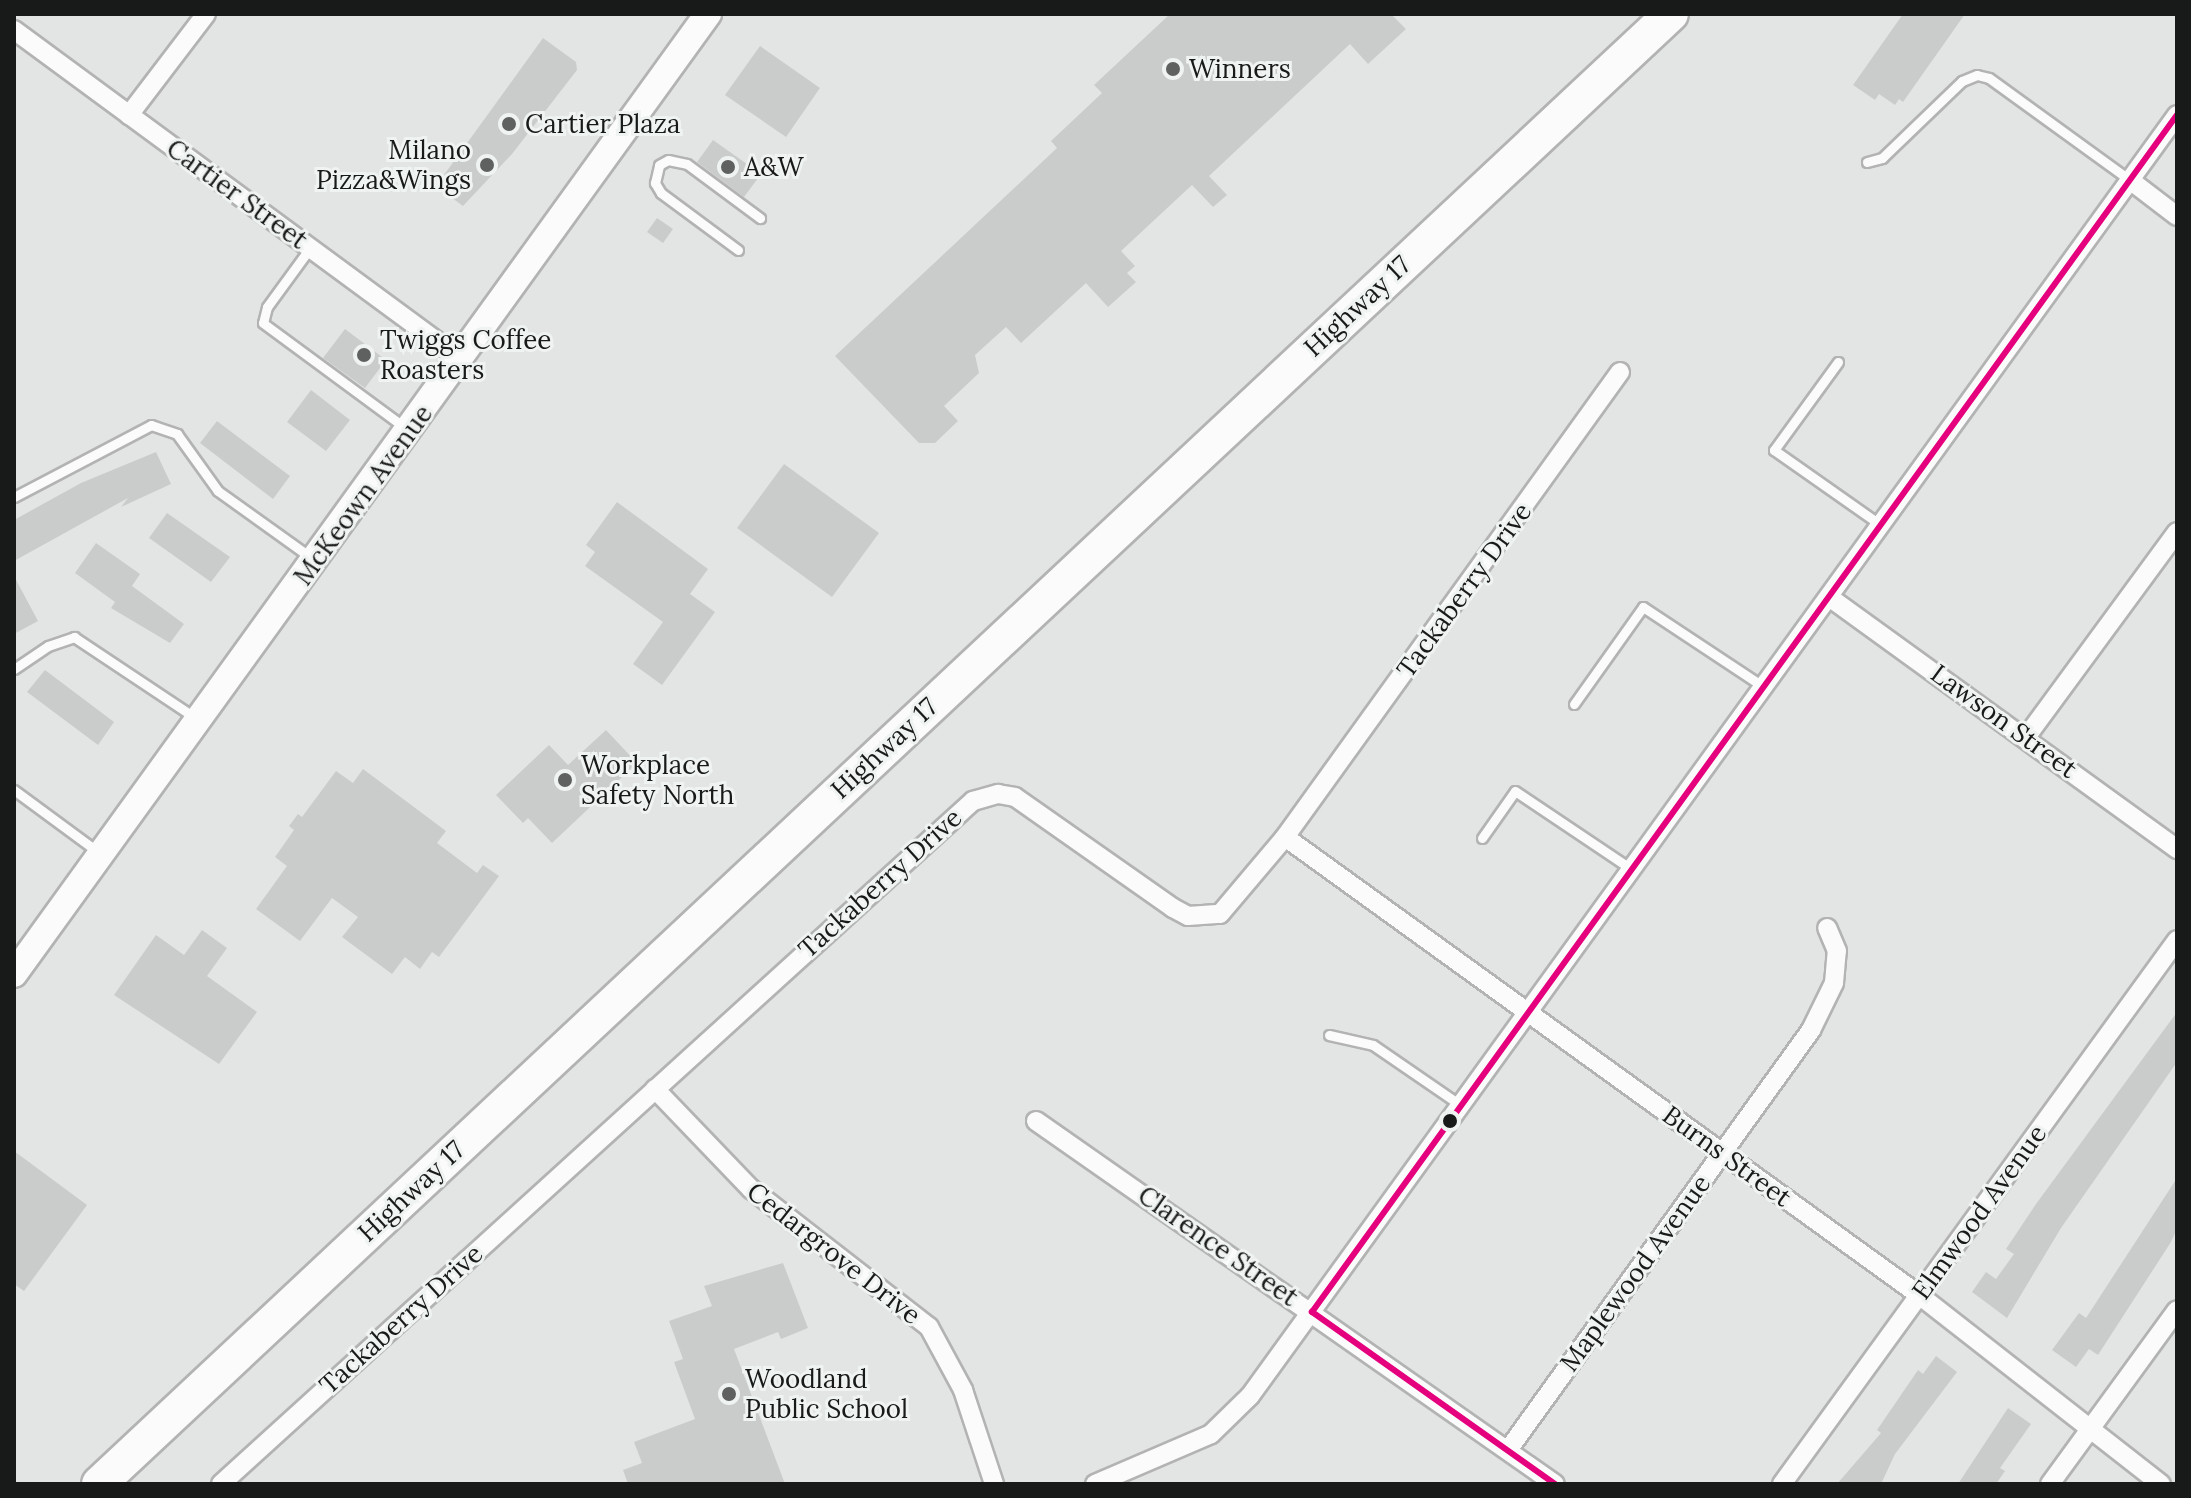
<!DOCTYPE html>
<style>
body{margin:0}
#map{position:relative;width:2191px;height:1498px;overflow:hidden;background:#e3e5e4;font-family:Lora,serif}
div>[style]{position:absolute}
.building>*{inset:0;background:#cacccb}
.roads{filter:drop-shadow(2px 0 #b2b3b2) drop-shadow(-2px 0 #b2b3b2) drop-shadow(0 2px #b2b3b2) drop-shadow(0 -2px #b2b3b2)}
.lane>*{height:9px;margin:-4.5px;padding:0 4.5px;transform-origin:4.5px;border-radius:4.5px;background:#fbfbfb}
.street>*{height:18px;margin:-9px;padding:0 9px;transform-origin:9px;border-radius:9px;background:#fbfbfb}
.secondary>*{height:26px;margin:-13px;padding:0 13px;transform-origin:13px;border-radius:13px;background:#fbfbfb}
.highway>*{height:34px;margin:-17px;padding:0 17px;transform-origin:17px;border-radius:17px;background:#fbfbfb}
.bus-1>*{height:6px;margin:-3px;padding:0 3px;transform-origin:3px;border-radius:3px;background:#e5007d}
.dots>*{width:22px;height:22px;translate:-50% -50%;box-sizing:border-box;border:4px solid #eff3f2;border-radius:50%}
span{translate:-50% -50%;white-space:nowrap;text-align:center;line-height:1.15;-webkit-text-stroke:6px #eff3f2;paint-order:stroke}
.poi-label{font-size:26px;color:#181919}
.left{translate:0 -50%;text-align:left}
.right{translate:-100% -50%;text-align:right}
.street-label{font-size:26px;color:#181919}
.frame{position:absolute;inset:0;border:16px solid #181919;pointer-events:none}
</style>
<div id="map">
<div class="building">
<div style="clip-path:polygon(1170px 14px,1391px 14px,1406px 29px,1368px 64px,1350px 44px,1209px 176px,1227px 195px,1213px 207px,1192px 185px,1121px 251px,1135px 266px,1127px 273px,1136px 282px,1108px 307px,1086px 283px,1021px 343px,1006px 327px,975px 355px,979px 373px,944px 406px,958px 421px,935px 443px,919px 443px,835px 356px,1057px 148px,1051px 141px,1102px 93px,1094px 85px)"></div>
<div style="clip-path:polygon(1903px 14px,1965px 14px,1903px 102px,1899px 99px,1895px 105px,1879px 94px,1875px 100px,1853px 85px)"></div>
<div style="clip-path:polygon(543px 38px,576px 62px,577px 70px,512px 154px,463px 206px,436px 186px)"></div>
<div style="clip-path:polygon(760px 46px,820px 88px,786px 137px,725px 95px)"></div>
<div style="clip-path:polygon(713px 140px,761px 174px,744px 197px,697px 162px)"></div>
<div style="clip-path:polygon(657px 218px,673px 229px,663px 243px,647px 232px)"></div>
<div style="clip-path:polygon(345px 329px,386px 360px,365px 388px,323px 358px)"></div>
<div style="clip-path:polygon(311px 390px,350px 420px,326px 451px,287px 422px)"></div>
<div style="clip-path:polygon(217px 421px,290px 476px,273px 499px,200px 443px)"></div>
<div style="clip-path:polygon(156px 452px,171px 484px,121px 507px,128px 498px,14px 561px,14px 520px,81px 483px)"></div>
<div style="clip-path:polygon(784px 464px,879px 533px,832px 597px,737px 528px)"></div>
<div style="clip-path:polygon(617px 502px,708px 569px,690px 594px,715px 612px,662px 685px,633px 664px,663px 622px,585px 566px,595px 552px,586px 545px)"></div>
<div style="clip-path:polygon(167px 513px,230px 557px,211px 582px,149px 538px)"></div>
<div style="clip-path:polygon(96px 543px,140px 574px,132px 586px,184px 624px,170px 643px,111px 608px,115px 602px,75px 573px)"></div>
<div style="clip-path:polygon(14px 576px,38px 621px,14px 634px)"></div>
<div style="clip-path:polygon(45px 670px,114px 722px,98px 745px,27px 692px)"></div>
<div style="clip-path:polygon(606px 730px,637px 763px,552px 843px,528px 818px,523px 823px,496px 795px,549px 745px,568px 765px)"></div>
<div style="clip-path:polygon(363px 769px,446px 831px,437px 843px,477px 873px,483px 865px,499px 876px,439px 957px,432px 952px,420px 969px,405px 957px,392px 974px,342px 937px,358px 917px,332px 898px,300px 941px,256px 909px,287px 866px,275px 857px,294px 830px,289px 826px,298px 814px,302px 817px,336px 771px,353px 783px)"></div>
<div style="clip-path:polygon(202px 930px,227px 948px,207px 976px,257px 1012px,219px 1064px,114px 995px,156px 935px,184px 955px)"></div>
<div style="clip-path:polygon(2177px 1012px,2177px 1062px,2061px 1228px,2007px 1318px,1972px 1292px,1986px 1272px,1996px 1279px,2014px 1254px,2006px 1249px,2036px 1204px)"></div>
<div style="clip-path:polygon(14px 1151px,87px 1205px,24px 1291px,14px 1284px)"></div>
<div style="clip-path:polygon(2177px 1178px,2177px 1229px,2171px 1242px,2098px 1355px,2089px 1349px,2076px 1367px,2052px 1350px,2079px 1313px,2086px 1318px)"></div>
<div style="clip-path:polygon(783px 1263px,808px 1328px,781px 1339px,778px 1332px,734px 1349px,785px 1484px,628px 1484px,623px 1470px,642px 1463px,634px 1442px,695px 1419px,674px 1362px,683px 1359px,669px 1321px,712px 1306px,704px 1286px)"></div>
<div style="clip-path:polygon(1936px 1356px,1957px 1372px,1895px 1454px,1881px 1484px,1837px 1484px,1881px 1433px,1877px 1430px,1918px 1370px,1923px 1374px)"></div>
<div style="clip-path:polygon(2008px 1408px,2031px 1424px,2000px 1468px,2005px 1471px,1996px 1484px,1958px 1484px)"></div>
</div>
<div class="roads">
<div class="lane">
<div style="left:1867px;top:162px;width:16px;rotate:-15deg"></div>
<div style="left:1882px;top:158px;width:111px;rotate:-43.9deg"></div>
<div style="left:1962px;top:81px;width:16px;rotate:-22deg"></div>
<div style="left:1977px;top:75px;width:12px;rotate:14deg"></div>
<div style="left:1989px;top:78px;width:174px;rotate:35.9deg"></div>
<div style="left:310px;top:248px;width:73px;rotate:126.1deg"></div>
<div style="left:267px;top:307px;width:16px;rotate:104deg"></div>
<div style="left:263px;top:323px;width:179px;rotate:36.4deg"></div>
<div style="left:738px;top:250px;width:96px;rotate:-143.5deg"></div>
<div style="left:661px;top:193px;width:12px;rotate:-121deg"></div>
<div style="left:655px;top:183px;width:18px;rotate:-77deg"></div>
<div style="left:659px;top:165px;width:10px;rotate:-29deg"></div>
<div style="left:668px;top:160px;width:19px;rotate:12deg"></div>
<div style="left:687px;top:164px;width:91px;rotate:36.5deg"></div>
<div style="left:1838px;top:362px;width:109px;rotate:126deg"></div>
<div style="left:1774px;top:450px;width:132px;rotate:35.1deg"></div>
<div style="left:14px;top:497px;width:155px;rotate:-27.7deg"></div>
<div style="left:151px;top:425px;width:28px;rotate:19deg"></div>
<div style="left:177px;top:434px;width:70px;rotate:54.3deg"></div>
<div style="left:218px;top:491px;width:117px;rotate:35.6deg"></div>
<div style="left:14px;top:669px;width:41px;rotate:-34.1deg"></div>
<div style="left:48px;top:646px;width:28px;rotate:-19deg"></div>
<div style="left:74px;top:637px;width:148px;rotate:33.7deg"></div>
<div style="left:1574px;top:704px;width:119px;rotate:-54.6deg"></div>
<div style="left:1643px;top:607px;width:145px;rotate:33.5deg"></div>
<div style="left:14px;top:790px;width:104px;rotate:36.4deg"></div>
<div style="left:1482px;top:838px;width:57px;rotate:-54.9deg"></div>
<div style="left:1515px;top:791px;width:140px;rotate:33.9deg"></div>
<div style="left:1329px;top:1035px;width:45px;rotate:12.8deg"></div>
<div style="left:1373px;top:1045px;width:104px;rotate:34.5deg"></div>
</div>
<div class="street">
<div style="left:14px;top:30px;width:555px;rotate:36.35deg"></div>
<div style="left:129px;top:115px;width:127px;rotate:-52.7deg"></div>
<div style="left:2130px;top:180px;width:59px;rotate:37.5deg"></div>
<div style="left:1829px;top:597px;width:430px;rotate:35.9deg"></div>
<div style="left:2027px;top:736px;width:253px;rotate:-53.7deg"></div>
<div style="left:1285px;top:837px;width:782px;rotate:35.84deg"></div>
<div style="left:1919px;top:1295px;width:307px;rotate:38deg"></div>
<div style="left:655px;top:1089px;width:139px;rotate:46.2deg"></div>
<div style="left:751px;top:1189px;width:225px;rotate:37.8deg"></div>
<div style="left:929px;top:1327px;width:72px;rotate:61.6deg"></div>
<div style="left:963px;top:1390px;width:99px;rotate:71.7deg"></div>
<div style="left:1036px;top:1121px;width:633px;rotate:34.97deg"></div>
<div style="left:1508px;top:1450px;width:518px;rotate:-54.19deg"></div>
<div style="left:1811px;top:1030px;width:52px;rotate:-63.9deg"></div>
<div style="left:1834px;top:983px;width:32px;rotate:-85deg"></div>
<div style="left:1837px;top:951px;width:25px;rotate:-113deg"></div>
<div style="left:221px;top:1484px;width:1016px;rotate:-42.25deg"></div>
<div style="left:973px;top:801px;width:26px;rotate:-16deg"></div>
<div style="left:998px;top:794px;width:17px;rotate:10deg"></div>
<div style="left:1015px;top:797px;width:193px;rotate:35.1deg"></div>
<div style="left:1173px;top:908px;width:17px;rotate:28deg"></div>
<div style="left:1188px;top:916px;width:32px;rotate:-4deg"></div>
<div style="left:1220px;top:914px;width:101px;rotate:-49.8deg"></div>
<div style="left:1285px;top:837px;width:573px;rotate:-54.23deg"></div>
<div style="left:1095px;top:1484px;width:126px;rotate:-23.3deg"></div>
<div style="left:1211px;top:1434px;width:54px;rotate:-44.3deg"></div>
<div style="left:1250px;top:1396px;width:1581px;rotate:-54.11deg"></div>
<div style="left:1782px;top:1484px;width:672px;rotate:-54.02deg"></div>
<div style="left:2050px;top:1484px;width:215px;rotate:-53.9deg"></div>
</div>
<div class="secondary">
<div style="left:14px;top:974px;width:1185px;rotate:-54.14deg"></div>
</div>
<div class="highway">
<div style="left:99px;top:1484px;width:2152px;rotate:-43.08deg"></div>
</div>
</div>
<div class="bus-1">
<div style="left:1555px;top:1484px;width:298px;rotate:-144.7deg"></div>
<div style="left:1312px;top:1312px;width:1477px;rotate:-54.15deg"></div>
</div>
<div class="dots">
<div style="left:1173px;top:69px;background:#5f6060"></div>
<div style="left:509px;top:124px;background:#5f6060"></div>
<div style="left:487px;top:165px;background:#5f6060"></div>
<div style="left:728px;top:167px;background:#5f6060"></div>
<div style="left:364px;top:355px;background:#5f6060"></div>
<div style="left:565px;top:780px;background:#5f6060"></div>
<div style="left:1450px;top:1121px;background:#181919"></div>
<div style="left:729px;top:1394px;background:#5f6060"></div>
</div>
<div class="poi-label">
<span class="left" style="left:1189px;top:69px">Winners</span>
<span class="left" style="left:525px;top:124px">Cartier Plaza</span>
<span class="right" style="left:471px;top:165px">Milano<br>Pizza&amp;Wings</span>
<span class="left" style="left:744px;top:167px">A&amp;W</span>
<span class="left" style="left:380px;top:355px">Twiggs Coffee<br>Roasters</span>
<span class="left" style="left:581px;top:780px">Workplace<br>Safety North</span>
<span class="left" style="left:745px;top:1394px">Woodland<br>Public School</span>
</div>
<div class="street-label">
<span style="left:237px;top:194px;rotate:36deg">Cartier Street</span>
<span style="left:1357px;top:306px;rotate:-43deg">Highway 17</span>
<span style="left:363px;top:495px;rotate:-54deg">McKeown Avenue</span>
<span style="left:1464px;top:590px;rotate:-54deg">Tackaberry Drive</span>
<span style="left:2004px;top:721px;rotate:36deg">Lawson Street</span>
<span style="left:884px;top:748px;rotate:-43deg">Highway 17</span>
<span style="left:880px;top:883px;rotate:-42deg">Tackaberry Drive</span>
<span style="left:1727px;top:1156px;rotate:36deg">Burns Street</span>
<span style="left:411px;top:1191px;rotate:-43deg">Highway 17</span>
<span style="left:1979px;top:1212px;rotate:-54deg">Elmwood Avenue</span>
<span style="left:1218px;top:1246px;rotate:35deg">Clarence Street</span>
<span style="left:834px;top:1253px;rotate:38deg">Cedargrove Drive</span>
<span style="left:1635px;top:1273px;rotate:-54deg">Maplewood Avenue</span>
<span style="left:401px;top:1319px;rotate:-42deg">Tackaberry Drive</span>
</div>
<div class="frame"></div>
</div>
